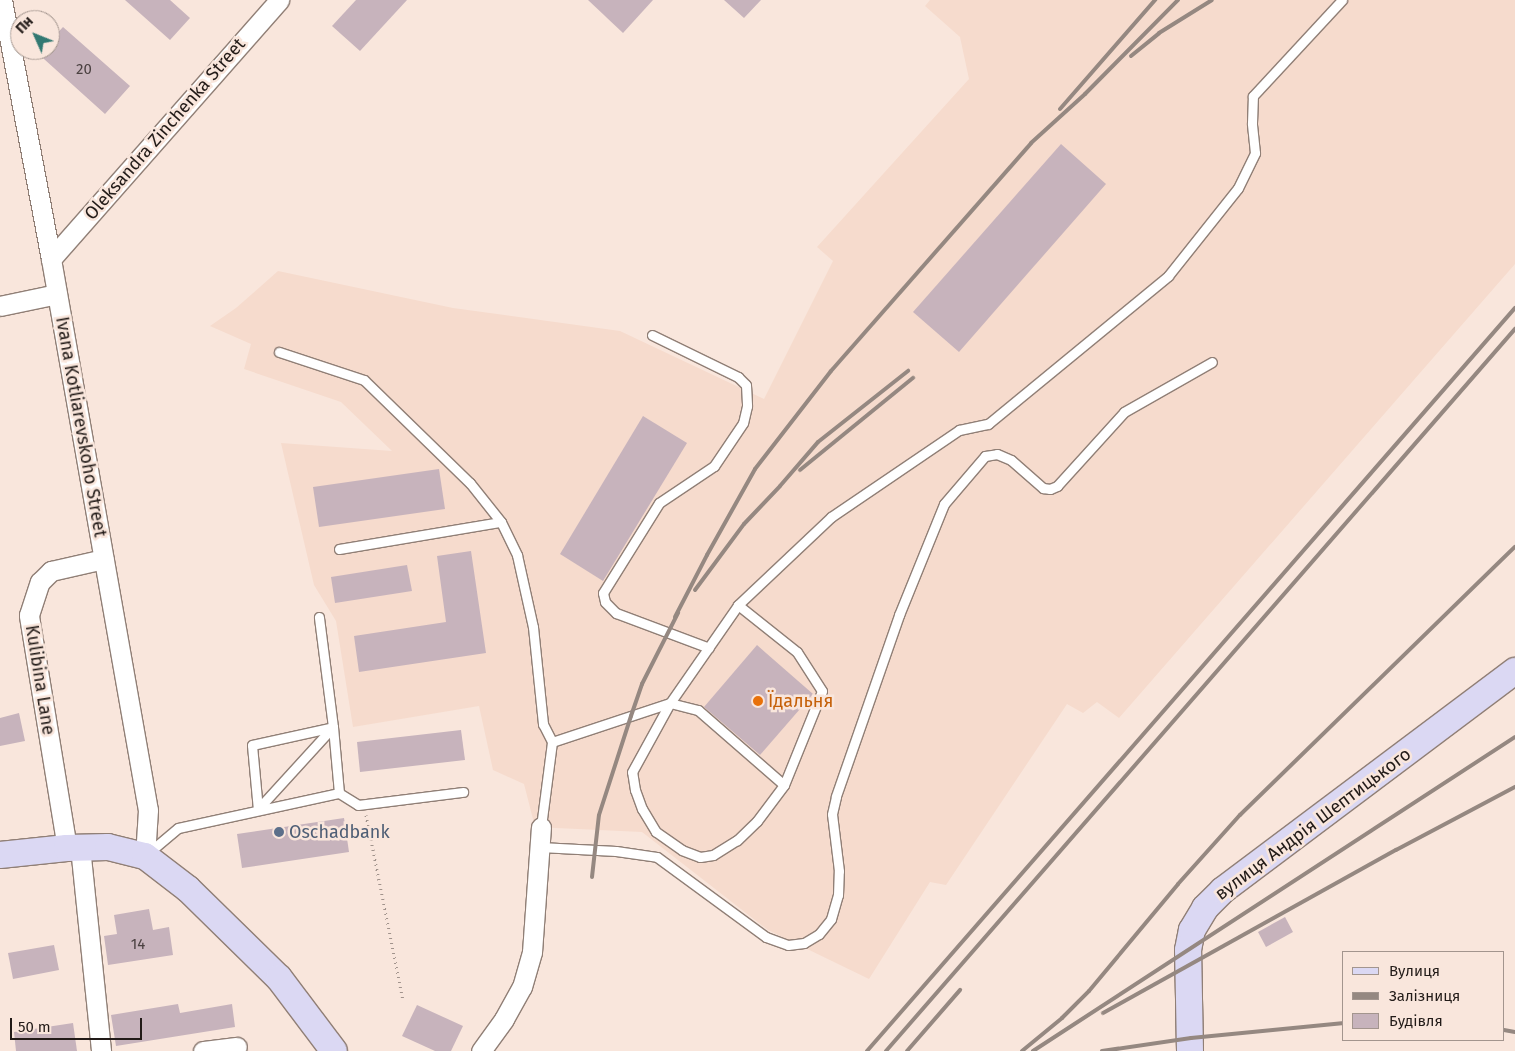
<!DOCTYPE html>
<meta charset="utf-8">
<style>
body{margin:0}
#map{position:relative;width:1515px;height:1051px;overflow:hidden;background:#f9e6dc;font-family:"Fira Sans",sans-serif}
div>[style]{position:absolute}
.built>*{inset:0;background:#f6dbcd}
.building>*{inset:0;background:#c7b3bc}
.path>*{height:3px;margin-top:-1.5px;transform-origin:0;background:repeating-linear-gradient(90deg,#a1938c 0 1px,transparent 0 5px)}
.roads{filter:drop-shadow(1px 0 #907f76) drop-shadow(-1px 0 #907f76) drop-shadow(0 1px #907f76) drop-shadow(0 -1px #907f76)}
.lane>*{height:9px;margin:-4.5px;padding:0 4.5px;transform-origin:4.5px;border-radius:4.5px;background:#fff}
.street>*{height:19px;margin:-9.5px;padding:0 9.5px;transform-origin:9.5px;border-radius:9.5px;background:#fff}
.secondary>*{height:26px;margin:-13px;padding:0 13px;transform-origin:13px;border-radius:13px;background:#dbd8f3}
.rail>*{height:4px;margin:-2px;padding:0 2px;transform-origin:2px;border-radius:2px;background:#958881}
.dots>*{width:14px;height:14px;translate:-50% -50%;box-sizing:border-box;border:2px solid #f9e6dc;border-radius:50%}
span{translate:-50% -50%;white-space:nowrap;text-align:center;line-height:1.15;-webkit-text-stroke:5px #f9e6dc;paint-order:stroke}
.number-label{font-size:15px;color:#4b4141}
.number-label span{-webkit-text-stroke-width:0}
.street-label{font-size:18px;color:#221b18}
.food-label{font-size:18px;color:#c56008}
.left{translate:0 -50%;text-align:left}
.service-label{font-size:18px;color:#4e5e75}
.legend{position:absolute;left:1342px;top:951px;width:162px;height:90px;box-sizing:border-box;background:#f9e6dc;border:1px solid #a3958e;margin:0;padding:6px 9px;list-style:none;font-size:15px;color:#221b18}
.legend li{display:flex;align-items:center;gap:10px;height:25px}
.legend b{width:25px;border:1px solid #a3958e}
.north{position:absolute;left:10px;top:10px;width:50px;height:50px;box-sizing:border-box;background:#f9e6dc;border:1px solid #a3958e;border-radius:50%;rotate:314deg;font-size:14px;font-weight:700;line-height:20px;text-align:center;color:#221b18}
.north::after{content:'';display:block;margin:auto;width:18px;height:22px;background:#327972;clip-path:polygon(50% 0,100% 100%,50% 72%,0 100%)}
.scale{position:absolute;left:10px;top:1018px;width:132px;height:22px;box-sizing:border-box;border:2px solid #221b18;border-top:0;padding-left:6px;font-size:15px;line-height:18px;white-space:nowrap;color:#221b18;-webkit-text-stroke:4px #f9e6dc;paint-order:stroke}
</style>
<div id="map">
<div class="built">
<div style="clip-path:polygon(930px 0,1515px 0,1515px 264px,1119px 718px,1097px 702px,1083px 713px,1067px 704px,946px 885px,930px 882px,869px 979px,768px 930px,642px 832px,535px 827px,524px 784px,493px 770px,479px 706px,353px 727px,336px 621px,314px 585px,281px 443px,392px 451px,341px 402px,244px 369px,251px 344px,210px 326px,236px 308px,278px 271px,453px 308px,620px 331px,764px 399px,833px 261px,817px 247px,969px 79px,960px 37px,925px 6px)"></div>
</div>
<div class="building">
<div style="clip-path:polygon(125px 0,170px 0,190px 18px,170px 40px)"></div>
<div style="clip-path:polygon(356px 0,407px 0,360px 51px,332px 26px)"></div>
<div style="clip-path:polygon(588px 0,653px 0,623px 33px)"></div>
<div style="clip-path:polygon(724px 0,761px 0,744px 18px)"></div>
<div style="clip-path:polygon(63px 27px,130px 86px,105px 114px,34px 50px,50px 50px,50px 41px)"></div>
<div style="clip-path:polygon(1061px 144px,1106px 184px,959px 352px,913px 312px)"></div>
<div style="clip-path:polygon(643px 416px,687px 443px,603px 581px,560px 554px)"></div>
<div style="clip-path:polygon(439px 469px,445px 509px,319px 527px,313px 487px)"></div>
<div style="clip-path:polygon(471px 551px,486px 653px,359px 672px,354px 636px,446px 622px,437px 556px)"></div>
<div style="clip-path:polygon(407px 565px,412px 591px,335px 603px,331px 577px)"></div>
<div style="clip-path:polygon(757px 645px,813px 694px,760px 755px,704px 707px)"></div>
<div style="clip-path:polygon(19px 713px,25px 741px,0 746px,0 718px)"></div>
<div style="clip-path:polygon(461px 730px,465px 760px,360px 772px,357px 742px)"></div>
<div style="clip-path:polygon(344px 818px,349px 852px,242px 868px,237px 834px)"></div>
<div style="clip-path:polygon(149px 909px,153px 930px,169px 927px,173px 955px,108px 965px,104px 936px,117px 934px,114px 915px)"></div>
<div style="clip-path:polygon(1285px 917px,1293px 932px,1266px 947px,1258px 932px)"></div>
<div style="clip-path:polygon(54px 945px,59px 970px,13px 979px,8px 953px)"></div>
<div style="clip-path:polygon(178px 1004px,180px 1013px,232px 1004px,235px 1027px,116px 1046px,111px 1015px)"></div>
<div style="clip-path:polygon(417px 1005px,463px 1026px,451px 1051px,435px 1051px,402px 1036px)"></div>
<div style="clip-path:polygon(73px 1023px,77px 1051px,16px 1051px,14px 1032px)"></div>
</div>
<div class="path">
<div style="left:366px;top:815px;width:190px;rotate:78.7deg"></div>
</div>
<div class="roads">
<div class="lane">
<div style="left:652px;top:335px;width:96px;rotate:26deg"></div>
<div style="left:738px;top:377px;width:11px;rotate:45deg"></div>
<div style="left:746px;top:385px;width:21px;rotate:87deg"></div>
<div style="left:747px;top:406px;width:17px;rotate:103deg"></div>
<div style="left:743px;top:423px;width:52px;rotate:124deg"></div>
<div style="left:714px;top:466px;width:66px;rotate:146.1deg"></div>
<div style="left:659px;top:503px;width:106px;rotate:121.9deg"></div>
<div style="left:603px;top:593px;width:9px;rotate:77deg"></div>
<div style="left:605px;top:602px;width:16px;rotate:45deg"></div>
<div style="left:616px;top:613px;width:99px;rotate:20.6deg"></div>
<div style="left:279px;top:352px;width:89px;rotate:18.2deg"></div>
<div style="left:364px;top:380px;width:148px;rotate:44.2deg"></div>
<div style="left:470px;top:483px;width:50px;rotate:51.5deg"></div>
<div style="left:501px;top:522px;width:37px;rotate:64deg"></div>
<div style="left:517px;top:555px;width:74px;rotate:77.5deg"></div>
<div style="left:533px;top:627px;width:98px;rotate:84.1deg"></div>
<div style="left:543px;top:724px;width:20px;rotate:63deg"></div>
<div style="left:552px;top:742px;width:86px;rotate:97.4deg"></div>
<div style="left:339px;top:549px;width:164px;rotate:-9.5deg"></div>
<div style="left:738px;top:605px;width:75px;rotate:38.5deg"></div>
<div style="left:797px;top:652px;width:46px;rotate:57.3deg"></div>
<div style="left:822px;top:691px;width:101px;rotate:112deg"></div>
<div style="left:784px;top:785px;width:45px;rotate:126.9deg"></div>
<div style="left:757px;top:821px;width:28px;rotate:136deg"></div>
<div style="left:737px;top:840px;width:28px;rotate:148deg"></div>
<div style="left:713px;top:855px;width:13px;rotate:171deg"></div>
<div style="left:700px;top:857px;width:19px;rotate:-159deg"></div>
<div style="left:682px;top:850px;width:32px;rotate:-145deg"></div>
<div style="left:656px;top:832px;width:27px;rotate:-121deg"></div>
<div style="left:642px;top:809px;width:20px;rotate:-110deg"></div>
<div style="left:635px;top:790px;width:18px;rotate:-99deg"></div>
<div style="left:632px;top:772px;width:79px;rotate:-61.2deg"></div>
<div style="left:670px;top:703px;width:119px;rotate:-55.2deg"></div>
<div style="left:738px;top:605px;width:128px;rotate:-43.4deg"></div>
<div style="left:831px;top:517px;width:155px;rotate:-34.2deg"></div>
<div style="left:959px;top:430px;width:30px;rotate:-12deg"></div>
<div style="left:988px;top:424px;width:233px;rotate:-39.4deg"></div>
<div style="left:1168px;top:276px;width:112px;rotate:-51.5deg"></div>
<div style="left:1238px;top:188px;width:39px;rotate:-64deg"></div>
<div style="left:1255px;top:153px;width:30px;rotate:-96deg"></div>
<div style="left:1252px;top:123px;width:27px;rotate:-88deg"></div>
<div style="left:1253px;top:96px;width:131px;rotate:-47.2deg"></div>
<div style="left:552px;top:742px;width:124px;rotate:-18.3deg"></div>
<div style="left:670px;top:703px;width:29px;rotate:14deg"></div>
<div style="left:698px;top:710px;width:114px;rotate:41.1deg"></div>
<div style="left:258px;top:809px;width:111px;rotate:-47.6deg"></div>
<div style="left:333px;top:727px;width:111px;rotate:-97.3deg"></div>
<div style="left:258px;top:810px;width:65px;rotate:-95.3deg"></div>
<div style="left:252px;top:745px;width:83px;rotate:-12.5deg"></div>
<div style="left:333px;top:727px;width:66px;rotate:84.8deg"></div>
<div style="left:540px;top:847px;width:76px;rotate:3deg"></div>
<div style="left:616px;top:851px;width:41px;rotate:8.3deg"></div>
<div style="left:657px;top:857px;width:135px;rotate:36.3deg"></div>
<div style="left:766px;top:937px;width:23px;rotate:20deg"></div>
<div style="left:788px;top:945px;width:16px;rotate:-7deg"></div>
<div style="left:804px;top:943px;width:17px;rotate:-31deg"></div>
<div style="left:819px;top:934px;width:19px;rotate:-51deg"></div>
<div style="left:831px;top:919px;width:25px;rotate:-74deg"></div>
<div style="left:838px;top:895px;width:24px;rotate:-88deg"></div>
<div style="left:839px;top:871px;width:57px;rotate:-97deg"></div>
<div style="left:832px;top:814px;width:18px;rotate:-77deg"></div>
<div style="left:836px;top:796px;width:192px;rotate:-70.8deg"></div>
<div style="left:899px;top:615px;width:120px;rotate:-67.9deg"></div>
<div style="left:944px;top:504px;width:63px;rotate:-49.5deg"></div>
<div style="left:985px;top:456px;width:12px;rotate:-9deg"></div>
<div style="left:997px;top:454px;width:15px;rotate:23deg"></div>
<div style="left:1011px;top:460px;width:43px;rotate:41.2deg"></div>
<div style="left:1043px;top:488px;width:7px;rotate:8deg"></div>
<div style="left:1050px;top:489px;width:8px;rotate:-23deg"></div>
<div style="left:1057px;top:486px;width:100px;rotate:-47.8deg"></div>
<div style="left:1124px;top:412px;width:101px;rotate:-29.6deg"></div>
<div style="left:147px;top:854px;width:40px;rotate:-40deg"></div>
<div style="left:178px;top:828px;width:165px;rotate:-12.3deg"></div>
<div style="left:339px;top:793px;width:22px;rotate:32deg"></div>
<div style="left:358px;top:805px;width:106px;rotate:-7.1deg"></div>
</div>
<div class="street">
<div style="left:2px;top:0;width:264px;rotate:79.3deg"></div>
<div style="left:51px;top:259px;width:559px;rotate:80.02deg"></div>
<div style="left:148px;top:810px;width:46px;rotate:93.7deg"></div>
<div style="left:51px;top:259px;width:345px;rotate:-48.6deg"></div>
<div style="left:0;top:306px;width:58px;rotate:-11.9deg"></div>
<div style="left:80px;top:847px;width:205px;rotate:84.1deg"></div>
<div style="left:67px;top:848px;width:236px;rotate:-99.3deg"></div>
<div style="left:29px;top:615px;width:35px;rotate:-72deg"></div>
<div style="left:40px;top:582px;width:16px;rotate:-45deg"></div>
<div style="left:51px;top:571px;width:54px;rotate:-12.8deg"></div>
<div style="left:203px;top:1051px;width:34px;rotate:-7deg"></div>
<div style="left:481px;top:1051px;width:39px;rotate:-54deg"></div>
<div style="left:504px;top:1019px;width:37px;rotate:-61deg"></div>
<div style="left:522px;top:987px;width:36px;rotate:-74deg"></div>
<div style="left:532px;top:952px;width:125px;rotate:-85.9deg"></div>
</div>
<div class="secondary">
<div style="left:0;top:855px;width:67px;rotate:-6deg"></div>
<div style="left:67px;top:848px;width:41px;rotate:-1.4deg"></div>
<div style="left:108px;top:847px;width:38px;rotate:14deg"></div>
<div style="left:145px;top:856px;width:54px;rotate:37.5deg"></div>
<div style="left:188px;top:889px;width:127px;rotate:44.4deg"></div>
<div style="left:279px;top:978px;width:91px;rotate:53deg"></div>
<div style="left:1190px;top:1051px;width:101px;rotate:-91.1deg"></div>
<div style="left:1188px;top:950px;width:20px;rotate:-79deg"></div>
<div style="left:1192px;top:930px;width:26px;rotate:-59deg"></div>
<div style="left:1205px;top:908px;width:25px;rotate:-45deg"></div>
<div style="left:1223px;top:890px;width:365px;rotate:-36.9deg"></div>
</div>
</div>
<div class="rail">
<div style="left:1131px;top:56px;width:36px;rotate:-39deg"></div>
<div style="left:1159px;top:33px;width:62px;rotate:-31.9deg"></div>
<div style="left:1060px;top:109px;width:145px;rotate:-48.9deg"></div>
<div style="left:800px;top:470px;width:146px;rotate:-39.2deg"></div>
<div style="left:695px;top:590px;width:82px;rotate:-53.4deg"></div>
<div style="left:744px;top:524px;width:52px;rotate:-46.5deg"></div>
<div style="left:780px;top:486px;width:58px;rotate:-49.2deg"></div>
<div style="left:818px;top:442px;width:115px;rotate:-38.3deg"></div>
<div style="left:675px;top:617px;width:70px;rotate:-62.7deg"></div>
<div style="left:707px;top:555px;width:98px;rotate:-60.8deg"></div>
<div style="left:755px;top:469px;width:124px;rotate:-52.2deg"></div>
<div style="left:831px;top:371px;width:303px;rotate:-48.7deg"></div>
<div style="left:1031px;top:143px;width:73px;rotate:-42.2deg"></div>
<div style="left:1085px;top:94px;width:132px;rotate:-45.3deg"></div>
<div style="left:592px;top:877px;width:62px;rotate:-83.6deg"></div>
<div style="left:599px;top:815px;width:104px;rotate:-72.1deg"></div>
<div style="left:631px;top:716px;width:34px;rotate:-71deg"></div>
<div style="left:642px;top:684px;width:80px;rotate:-63.1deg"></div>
<div style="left:1103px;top:1013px;width:335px;rotate:-29.1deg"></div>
<div style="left:1396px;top:850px;width:135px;rotate:-27.9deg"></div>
<div style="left:1504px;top:1030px;width:11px;rotate:10deg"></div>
<div style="left:867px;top:1051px;width:986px;rotate:-48.91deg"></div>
<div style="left:886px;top:1051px;width:958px;rotate:-48.94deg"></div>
<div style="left:907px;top:1051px;width:81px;rotate:-49deg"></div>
<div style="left:1022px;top:1051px;width:52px;rotate:-39.5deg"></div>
<div style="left:1062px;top:1018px;width:38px;rotate:-45deg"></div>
<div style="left:1089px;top:991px;width:139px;rotate:-50.2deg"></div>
<div style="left:1178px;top:884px;width:93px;rotate:-48.1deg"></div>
<div style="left:1240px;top:815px;width:384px;rotate:-44.3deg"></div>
<div style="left:1033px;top:1051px;width:575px;rotate:-33.08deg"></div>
<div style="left:1102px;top:1051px;width:90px;rotate:-8.3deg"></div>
<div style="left:1191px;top:1038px;width:154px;rotate:-5.6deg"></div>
</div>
<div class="dots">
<div style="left:758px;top:701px;background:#e8710a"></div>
<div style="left:279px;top:832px;background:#5c6f8a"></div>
</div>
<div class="number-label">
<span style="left:84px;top:70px">20</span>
<span style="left:138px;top:945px">14</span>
</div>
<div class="street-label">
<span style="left:165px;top:129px;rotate:-49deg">Oleksandra Zinchenka Street</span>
<span style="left:81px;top:427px;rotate:80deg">Ivana Kotliarevskoho Street</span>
<span style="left:40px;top:680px;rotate:81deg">Kulibina Lane</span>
<span style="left:1313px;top:824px;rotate:-37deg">вулиця Андрія Шептицького</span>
</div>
<div class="food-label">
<span class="left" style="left:768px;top:701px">Їдальня</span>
</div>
<div class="service-label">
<span class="left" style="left:289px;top:832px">Oschadbank</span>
</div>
<ul class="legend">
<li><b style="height:6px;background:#dbd8f3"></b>Вулиця</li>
<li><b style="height:6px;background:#958881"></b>Залізниця</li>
<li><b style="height:14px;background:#c7b3bc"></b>Будівля</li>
</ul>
<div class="north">Пн</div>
<div class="scale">50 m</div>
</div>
